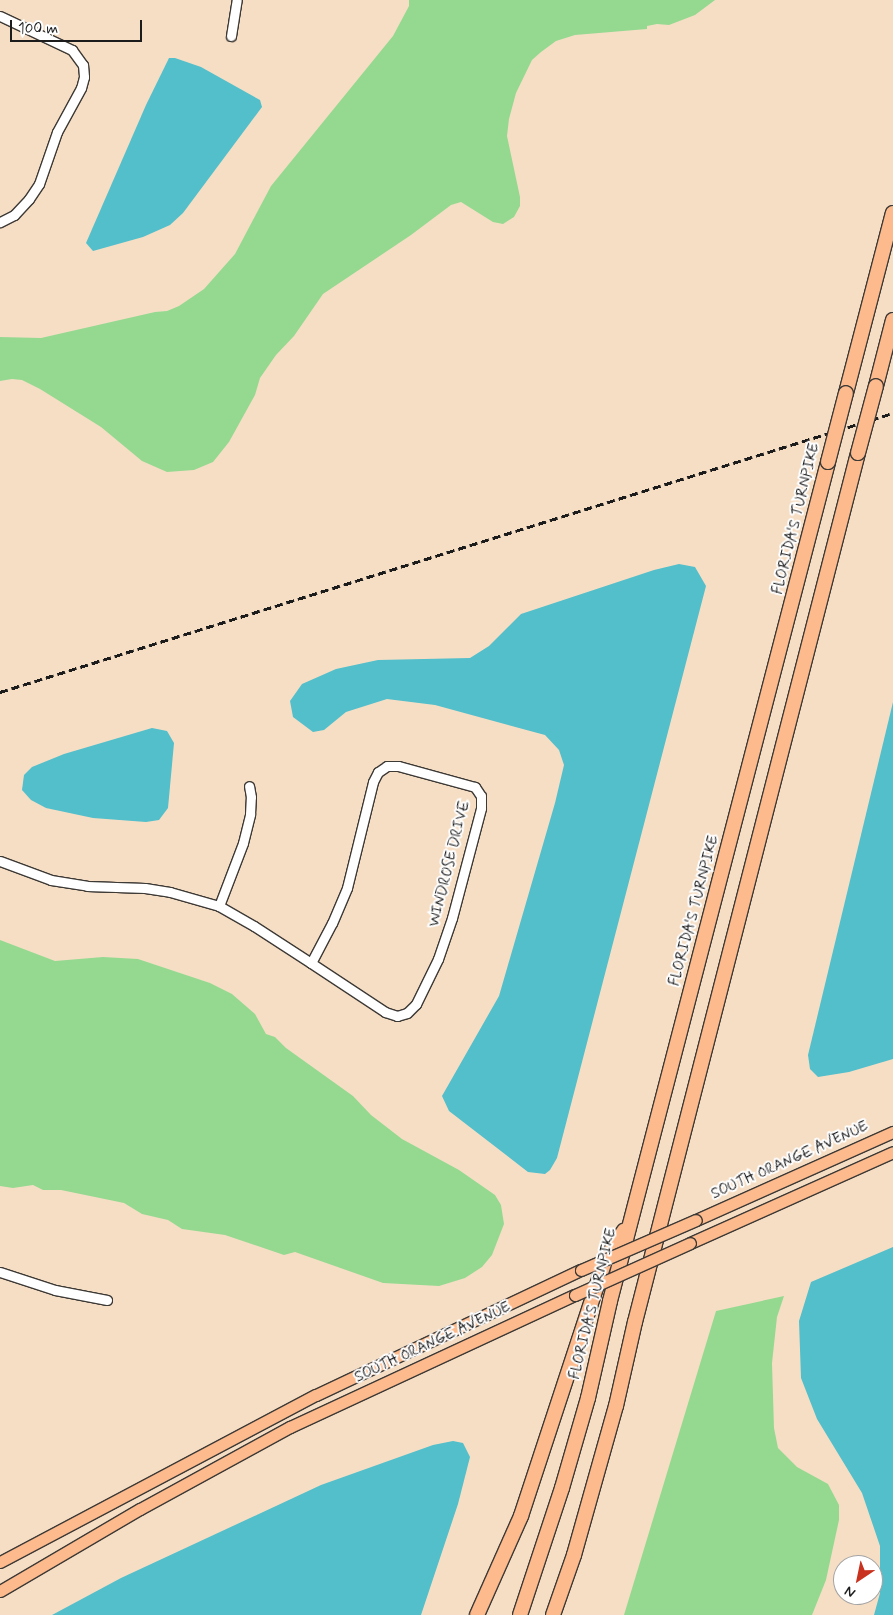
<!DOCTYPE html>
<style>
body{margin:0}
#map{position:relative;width:893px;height:1615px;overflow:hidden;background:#f6dec5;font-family:Mynerve,sans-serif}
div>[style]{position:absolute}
.green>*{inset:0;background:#95d991}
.water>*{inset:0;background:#52bfcb}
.roads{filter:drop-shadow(1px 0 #3d3935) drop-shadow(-1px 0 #3d3935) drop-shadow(0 1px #3d3935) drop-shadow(0 -1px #3d3935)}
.minor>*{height:9px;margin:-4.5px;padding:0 4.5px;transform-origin:4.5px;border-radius:4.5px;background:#fff}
.major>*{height:11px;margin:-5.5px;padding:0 5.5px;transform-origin:5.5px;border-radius:5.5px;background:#fcba8d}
.highway>*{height:14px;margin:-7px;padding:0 7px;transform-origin:7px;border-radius:7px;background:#fcba8d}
.rail>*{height:2.5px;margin-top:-1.25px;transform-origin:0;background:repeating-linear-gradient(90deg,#1c1c1c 0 8px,transparent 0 12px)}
.bridges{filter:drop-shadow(1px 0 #3d3935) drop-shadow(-1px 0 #3d3935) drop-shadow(0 1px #3d3935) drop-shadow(0 -1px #3d3935)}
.major-bridge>*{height:11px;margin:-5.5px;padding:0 5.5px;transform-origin:5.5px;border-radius:5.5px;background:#fcba8d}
.highway-bridge>*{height:14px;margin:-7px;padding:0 7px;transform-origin:7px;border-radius:7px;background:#fcba8d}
span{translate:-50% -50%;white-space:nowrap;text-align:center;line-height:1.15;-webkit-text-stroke:4px #fff;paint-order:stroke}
.street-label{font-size:15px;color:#1c1c1c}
.north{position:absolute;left:833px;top:1555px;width:50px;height:50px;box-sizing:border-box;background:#fff;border:1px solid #a4a4a4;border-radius:50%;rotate:214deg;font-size:14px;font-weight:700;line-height:20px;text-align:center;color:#1c1c1c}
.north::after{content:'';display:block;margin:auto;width:18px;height:22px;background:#c8321e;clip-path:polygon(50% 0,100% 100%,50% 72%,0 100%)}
.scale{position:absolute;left:10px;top:20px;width:132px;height:22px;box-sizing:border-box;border:2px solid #1c1c1c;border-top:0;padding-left:6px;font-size:15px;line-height:18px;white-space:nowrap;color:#1c1c1c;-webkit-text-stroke:4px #fff;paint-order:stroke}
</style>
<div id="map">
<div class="green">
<div style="clip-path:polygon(409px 0,715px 0,695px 15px,669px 25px,657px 24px,647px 26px,647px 29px,575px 35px,556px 41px,541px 52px,532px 60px,516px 93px,509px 119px,507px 136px,520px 197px,520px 206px,514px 217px,503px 224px,493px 222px,461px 202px,451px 205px,411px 235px,323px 294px,294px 336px,276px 355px,260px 378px,255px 395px,229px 442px,213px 462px,194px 470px,167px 472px,142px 461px,101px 427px,40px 389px,22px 380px,12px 379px,0 381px,0 337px,41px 338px,155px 312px,167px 311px,179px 306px,204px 289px,235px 254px,271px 186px,393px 36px,409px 6px)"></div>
<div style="clip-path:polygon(0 940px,55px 961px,103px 957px,138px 959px,210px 983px,232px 994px,255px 1014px,266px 1034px,275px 1037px,286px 1048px,353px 1096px,371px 1115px,402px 1139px,459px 1170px,495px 1195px,501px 1205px,504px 1224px,492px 1255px,482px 1267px,465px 1278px,439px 1286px,383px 1283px,295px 1252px,284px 1255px,225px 1235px,182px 1229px,168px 1220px,142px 1214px,124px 1203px,61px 1190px,43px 1190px,33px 1185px,13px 1188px,0 1186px)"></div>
<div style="clip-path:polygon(784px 1296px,777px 1317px,772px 1363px,774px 1428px,778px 1448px,797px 1467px,828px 1484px,839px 1505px,839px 1520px,826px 1580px,812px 1615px,624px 1615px,716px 1311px)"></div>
</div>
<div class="water">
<div style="clip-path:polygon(169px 58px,175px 58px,201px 67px,260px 100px,262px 107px,183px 213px,170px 225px,143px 237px,93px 251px,86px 243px,146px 105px)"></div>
<div style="clip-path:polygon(679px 564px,695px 567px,706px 586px,557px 1158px,550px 1170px,545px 1174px,528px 1172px,449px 1111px,442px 1096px,499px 996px,555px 803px,564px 765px,559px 750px,545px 735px,435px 705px,387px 699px,346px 712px,324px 730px,313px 732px,293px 717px,290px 701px,302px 684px,336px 669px,378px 660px,470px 658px,489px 646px,521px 614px,654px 570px)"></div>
<div style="clip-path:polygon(893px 702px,893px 1059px,849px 1072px,818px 1077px,810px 1069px,808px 1055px)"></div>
<div style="clip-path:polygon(152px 728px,167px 731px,174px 743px,168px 808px,159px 820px,146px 822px,93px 818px,46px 808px,31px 800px,22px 790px,24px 775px,32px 767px,64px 754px)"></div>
<div style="clip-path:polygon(893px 1247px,893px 1615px,874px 1615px,880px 1593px,880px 1546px,862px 1493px,817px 1419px,801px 1378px,799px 1321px,811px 1282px)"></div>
<div style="clip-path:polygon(453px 1441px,463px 1443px,470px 1457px,458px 1504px,421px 1615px,52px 1615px,121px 1578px,321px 1485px,433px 1445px)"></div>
</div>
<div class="roads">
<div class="minor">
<div style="left:0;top:16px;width:80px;rotate:25.3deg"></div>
<div style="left:72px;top:50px;width:19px;rotate:54deg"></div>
<div style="left:83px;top:65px;width:12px;rotate:85deg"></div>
<div style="left:84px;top:77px;width:11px;rotate:105deg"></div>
<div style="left:81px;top:88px;width:50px;rotate:118.6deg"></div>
<div style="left:57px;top:132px;width:55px;rotate:109.1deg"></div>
<div style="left:39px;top:184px;width:18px;rotate:124deg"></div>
<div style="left:29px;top:199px;width:22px;rotate:133deg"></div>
<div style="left:14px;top:215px;width:16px;rotate:153deg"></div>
<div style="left:231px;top:36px;width:36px;rotate:-81deg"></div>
<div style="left:0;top:861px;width:54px;rotate:20.4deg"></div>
<div style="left:51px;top:880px;width:36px;rotate:9deg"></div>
<div style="left:87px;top:886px;width:58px;rotate:2deg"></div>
<div style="left:145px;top:888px;width:25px;rotate:9deg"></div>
<div style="left:170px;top:892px;width:51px;rotate:15.9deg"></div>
<div style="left:219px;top:906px;width:40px;rotate:29.7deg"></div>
<div style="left:254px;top:926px;width:68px;rotate:33deg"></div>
<div style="left:311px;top:963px;width:89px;rotate:33.5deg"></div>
<div style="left:385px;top:1012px;width:13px;rotate:18deg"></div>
<div style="left:397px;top:1016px;width:10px;rotate:-17deg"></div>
<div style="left:407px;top:1013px;width:13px;rotate:-45deg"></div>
<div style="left:416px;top:1004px;width:50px;rotate:-63.9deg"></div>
<div style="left:438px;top:959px;width:43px;rotate:-71.1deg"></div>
<div style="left:452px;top:918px;width:114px;rotate:-75.2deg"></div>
<div style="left:481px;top:808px;width:12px;rotate:-90deg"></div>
<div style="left:481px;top:796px;width:11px;rotate:-124deg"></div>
<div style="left:475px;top:787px;width:80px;rotate:-164.7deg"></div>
<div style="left:398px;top:766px;width:11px;rotate:180deg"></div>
<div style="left:387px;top:766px;width:11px;rotate:146deg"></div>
<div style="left:378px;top:772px;width:11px;rotate:117deg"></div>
<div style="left:373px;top:782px;width:109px;rotate:103.8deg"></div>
<div style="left:347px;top:888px;width:38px;rotate:113deg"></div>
<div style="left:332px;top:923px;width:45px;rotate:117.7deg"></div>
<div style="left:219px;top:906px;width:67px;rotate:-69.1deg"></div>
<div style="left:243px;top:843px;width:30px;rotate:-76deg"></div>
<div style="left:250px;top:814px;width:17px;rotate:-87deg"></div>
<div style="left:251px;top:797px;width:11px;rotate:-100deg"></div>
<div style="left:0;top:1272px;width:58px;rotate:18.1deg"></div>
<div style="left:55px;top:1290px;width:53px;rotate:10.9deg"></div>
</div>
<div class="major">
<div style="left:696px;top:1220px;width:216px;rotate:-24.1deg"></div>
<div style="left:690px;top:1243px;width:222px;rotate:-24.1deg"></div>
<div style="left:0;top:1562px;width:357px;rotate:-27.9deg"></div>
<div style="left:316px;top:1395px;width:293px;rotate:-25.3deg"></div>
<div style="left:0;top:1591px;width:162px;rotate:-30.4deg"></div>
<div style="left:140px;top:1509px;width:171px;rotate:-28.7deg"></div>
<div style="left:290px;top:1427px;width:314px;rotate:-24.9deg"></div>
</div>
<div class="highway">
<div style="left:876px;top:386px;width:68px;rotate:-75.6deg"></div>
<div style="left:846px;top:393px;width:186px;rotate:-75.4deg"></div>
<div style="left:477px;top:1615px;width:108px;rotate:-66deg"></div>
<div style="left:521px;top:1516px;width:269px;rotate:-71.8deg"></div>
<div style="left:605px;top:1260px;width:35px;rotate:-57deg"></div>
<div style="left:520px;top:1615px;width:134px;rotate:-71.7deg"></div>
<div style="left:562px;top:1488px;width:94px;rotate:-73.9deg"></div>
<div style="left:588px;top:1398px;width:99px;rotate:-77.2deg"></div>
<div style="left:610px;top:1301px;width:867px;rotate:-75.43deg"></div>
<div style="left:553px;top:1615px;width:64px;rotate:-70.7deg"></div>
<div style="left:574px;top:1555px;width:155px;rotate:-74.3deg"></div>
<div style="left:616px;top:1406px;width:86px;rotate:-77.3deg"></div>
<div style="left:635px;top:1322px;width:897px;rotate:-75.61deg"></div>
</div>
</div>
<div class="rail">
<div style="left:0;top:692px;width:936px;rotate:-17.35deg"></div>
</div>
<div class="bridges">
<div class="major-bridge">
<div style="left:581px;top:1270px;width:125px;rotate:-23.5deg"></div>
<div style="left:575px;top:1295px;width:126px;rotate:-24.3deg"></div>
</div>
<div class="highway-bridge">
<div style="left:858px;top:453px;width:69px;rotate:-75deg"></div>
<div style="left:828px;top:462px;width:71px;rotate:-75.4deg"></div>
</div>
</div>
<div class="street-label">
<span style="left:797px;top:519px;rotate:-76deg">FLORIDA'S TURNPIKE</span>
<span style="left:450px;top:864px;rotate:-76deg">WINDROSE DRIVE</span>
<span style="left:695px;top:911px;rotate:-75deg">FLORIDA'S TURNPIKE</span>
<span style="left:790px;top:1161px;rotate:-24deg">SOUTH ORANGE AVENUE</span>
<span style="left:594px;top:1304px;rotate:-76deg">FLORIDA'S TURNPIKE</span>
<span style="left:433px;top:1343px;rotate:-25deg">SOUTH ORANGE AVENUE</span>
</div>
<div class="north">N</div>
<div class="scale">100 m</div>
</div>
